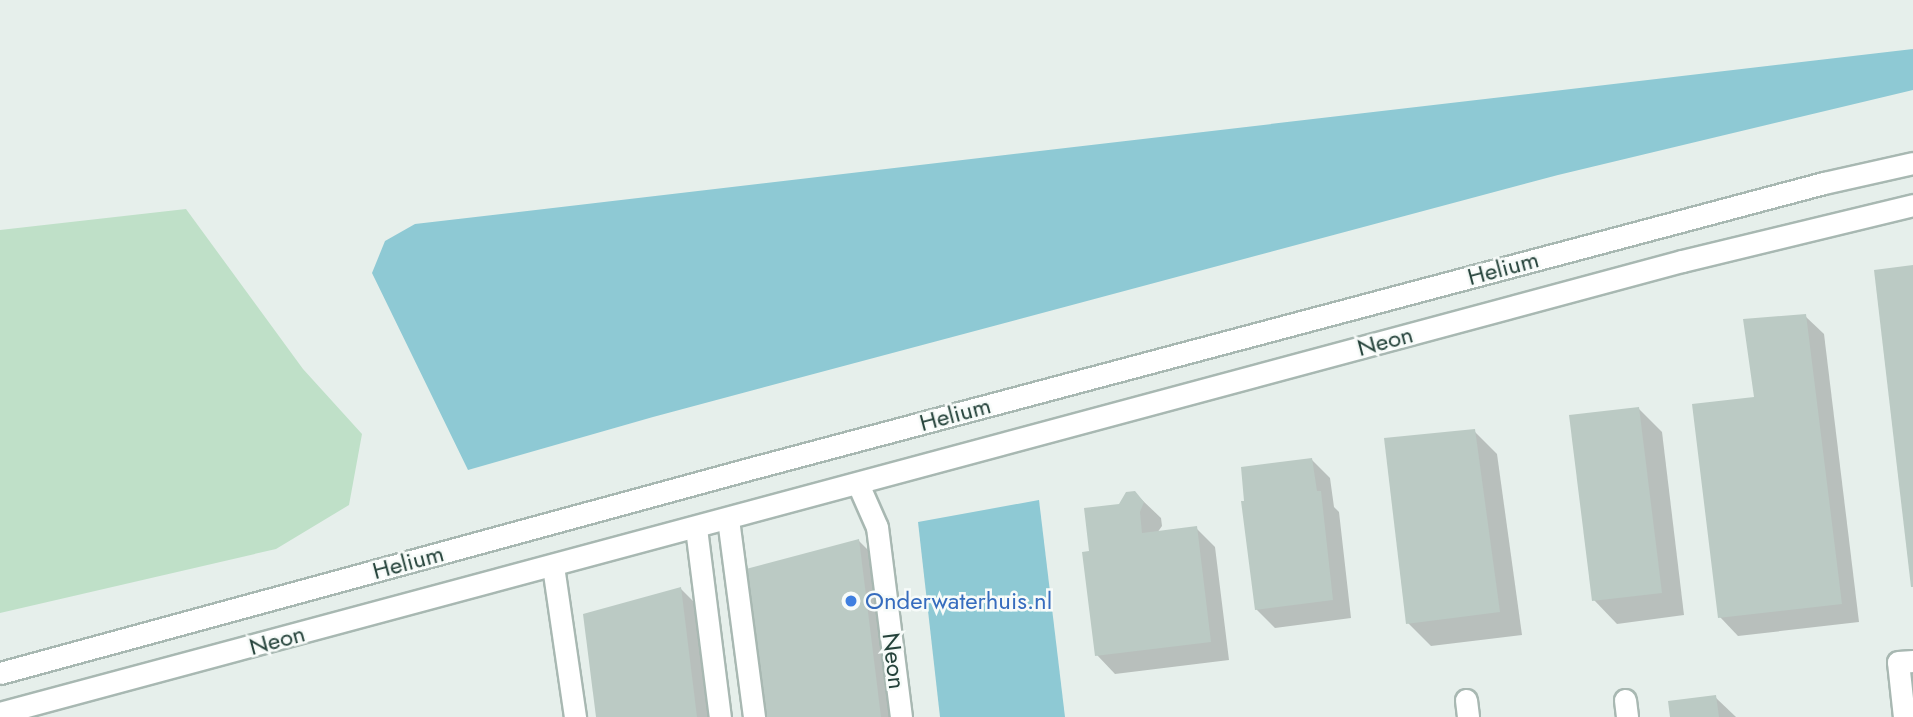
<!DOCTYPE html>
<style>
body{margin:0}
#map{position:relative;width:1913px;height:717px;overflow:hidden;background:#e6efeb;font-family:Jost,sans-serif}
div>[style]{position:absolute}
.green>*{inset:0;background:#bfe0c8}
.water>*{inset:0;background:#8ec9d4}
.shadow>*{inset:0;background:#0003}
.building>*{inset:0;background:#bbcac4}
.roads{filter:drop-shadow(2px 0 #a8b8b2) drop-shadow(-2px 0 #a8b8b2) drop-shadow(0 2px #a8b8b2) drop-shadow(0 -2px #a8b8b2)}
.minor>*{height:21px;margin:-10.5px;padding:0 10.5px;transform-origin:10.5px;border-radius:10.5px;background:#fff}
.dots>*{width:19px;height:19px;translate:-50% -50%;box-sizing:border-box;border:4px solid #f7fbf9;border-radius:50%}
span{translate:-50% -50%;white-space:nowrap;text-align:center;line-height:1.15;-webkit-text-stroke:5px #f7fbf9;paint-order:stroke}
.street-label{font-size:24px;color:#24423a}
.shop-label{font-size:24px;color:#366cbe}
.left{translate:0 -50%;text-align:left}
</style>
<div id="map">
<div class="green">
<div style="clip-path:polygon(186px 209px,303px 369px,362px 434px,349px 505px,276px 549px,0 613px,0 230px)"></div>
</div>
<div class="water">
<div style="clip-path:polygon(1913px 49px,1913px 90px,1558px 175px,653px 417px,468px 470px,372px 273px,385px 241px,415px 224px)"></div>
<div style="clip-path:polygon(1039px 500px,1065px 717px,940px 717px,918px 522px)"></div>
</div>
<div class="shadow">
<div style="clip-path:polygon(1805px 316px,1824px 334px,1859px 622px,1738px 636px,1720px 617px,1756px 399px)"></div>
<div style="clip-path:polygon(1639px 409px,1662px 432px,1684px 615px,1617px 624px,1594px 600px)"></div>
<div style="clip-path:polygon(1474px 431px,1497px 454px,1522px 635px,1431px 646px,1408px 623px)"></div>
<div style="clip-path:polygon(1311px 459px,1330px 478px,1334px 507px,1339px 512px,1351px 618px,1275px 628px,1256px 609px)"></div>
<div style="clip-path:polygon(1131px 493px,1141px 499px,1161px 518px,1162px 526px,1157px 533px,1196px 528px,1215px 547px,1229px 660px,1115px 674px,1097px 655px,1091px 553px)"></div>
<div style="clip-path:polygon(859px 541px,882px 564px,901px 717px,765px 717px)"></div>
<div style="clip-path:polygon(681px 589px,704px 612px,717px 717px,597px 717px)"></div>
<div style="clip-path:polygon(1715px 697px,1736px 717px,1672px 717px)"></div>
</div>
<div class="building">
<div style="clip-path:polygon(1913px 265px,1913px 587px,1911px 587px,1874px 270px)"></div>
<div style="clip-path:polygon(1806px 314px,1842px 604px,1718px 618px,1692px 404px,1754px 397px,1743px 319px)"></div>
<div style="clip-path:polygon(1639px 407px,1662px 593px,1592px 601px,1569px 415px)"></div>
<div style="clip-path:polygon(1475px 429px,1500px 612px,1406px 624px,1384px 438px)"></div>
<div style="clip-path:polygon(1312px 458px,1317px 491px,1321px 491px,1333px 600px,1255px 610px,1241px 501px,1244px 501px,1241px 467px)"></div>
<div style="clip-path:polygon(1135px 491px,1144px 502px,1140px 512px,1142px 533px,1197px 526px,1211px 642px,1095px 656px,1082px 552px,1089px 551px,1084px 508px,1119px 504px,1126px 492px)"></div>
<div style="clip-path:polygon(859px 539px,881px 717px,764px 717px,746px 569px)"></div>
<div style="clip-path:polygon(681px 587px,697px 717px,596px 717px,583px 614px)"></div>
<div style="clip-path:polygon(1716px 695px,1719px 717px,1670px 717px,1668px 701px)"></div>
</div>
<div class="roads">
<div class="minor">
<div style="left:858px;top:484px;width:47px;rotate:66.2deg"></div>
<div style="left:877px;top:527px;width:192px;rotate:82.8deg"></div>
<div style="left:728px;top:519px;width:200px;rotate:82.5deg"></div>
<div style="left:696px;top:528px;width:191px;rotate:82.8deg"></div>
<div style="left:553px;top:566px;width:153px;rotate:81.7deg"></div>
<div style="left:0;top:673px;width:772px;rotate:-15.24deg"></div>
<div style="left:745px;top:470px;width:1117px;rotate:-14.9deg"></div>
<div style="left:1824px;top:183px;width:91px;rotate:-12.7deg"></div>
<div style="left:1466px;top:700px;width:17px;rotate:83deg"></div>
<div style="left:1625px;top:700px;width:17px;rotate:83deg"></div>
<div style="left:0;top:713px;width:1742px;rotate:-15.04deg"></div>
<div style="left:1682px;top:261px;width:238px;rotate:-13.6deg"></div>
<div style="left:1904px;top:717px;width:55px;rotate:-96.2deg"></div>
<div style="left:1898px;top:662px;width:15px;rotate:-4deg"></div>
</div>
</div>
<div class="dots">
<div style="left:851px;top:601px;background:#3f7fe0"></div>
</div>
<div class="street-label">
<span style="left:1503px;top:268px;rotate:-15deg">Helium</span>
<span style="left:1385px;top:341px;rotate:-15deg">Neon</span>
<span style="left:955px;top:414px;rotate:-15deg">Helium</span>
<span style="left:408px;top:562px;rotate:-15deg">Helium</span>
<span style="left:277px;top:640px;rotate:-15deg">Neon</span>
<span style="left:894px;top:661px;rotate:83deg">Neon</span>
</div>
<div class="shop-label">
<span class="left" style="left:865px;top:601px">Onderwaterhuis.nl</span>
</div>
</div>
